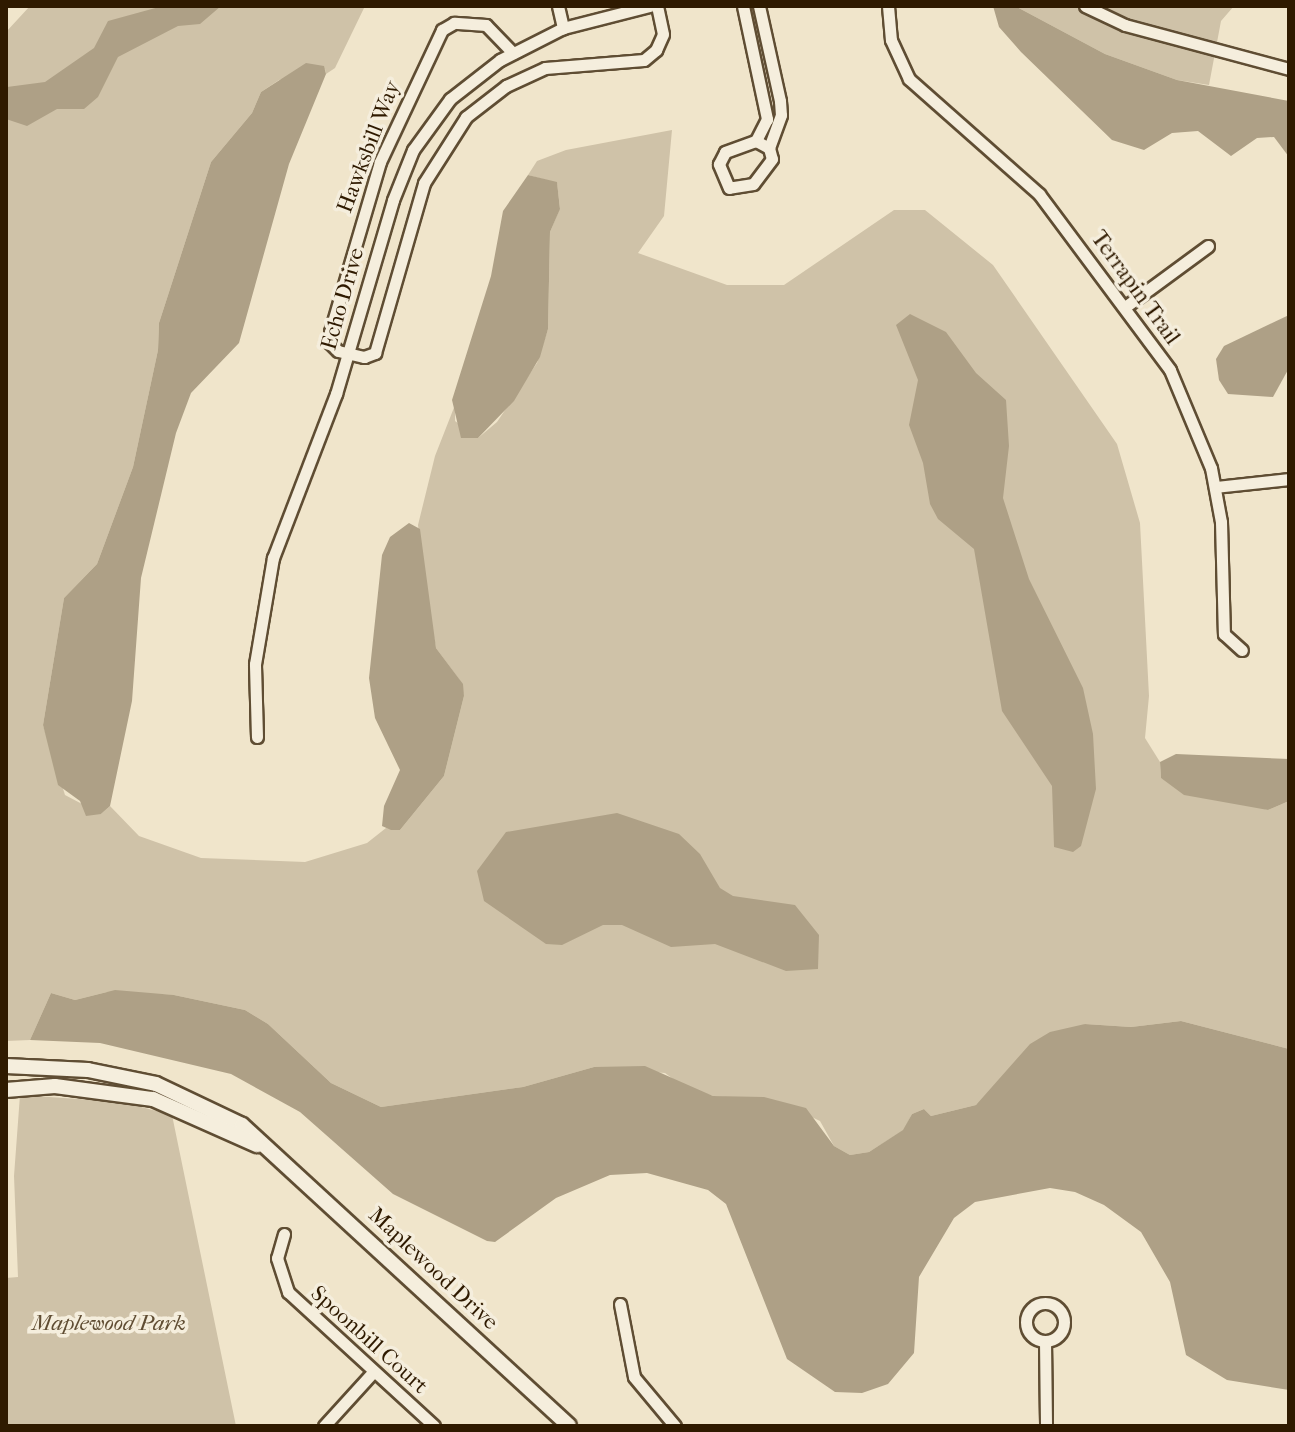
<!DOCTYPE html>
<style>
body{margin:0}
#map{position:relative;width:1295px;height:1432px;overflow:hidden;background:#f0e5cb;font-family:"IM FELL French Canon",serif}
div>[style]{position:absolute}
.green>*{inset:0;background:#cfc2a8}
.water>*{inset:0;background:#aea086}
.roads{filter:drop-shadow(2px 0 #5f4d33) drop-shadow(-2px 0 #5f4d33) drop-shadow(0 2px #5f4d33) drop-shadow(0 -2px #5f4d33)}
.minor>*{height:11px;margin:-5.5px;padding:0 5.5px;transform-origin:5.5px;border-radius:5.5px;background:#f5eedd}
.minor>.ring{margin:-5.5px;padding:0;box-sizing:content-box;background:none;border:11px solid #f5eedd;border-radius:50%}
.tertiary>*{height:14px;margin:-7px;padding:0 7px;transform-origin:7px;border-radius:7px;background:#f5eedd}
span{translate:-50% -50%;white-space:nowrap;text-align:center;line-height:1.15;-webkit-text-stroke:7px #f5eedd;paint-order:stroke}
.street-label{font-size:22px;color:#2f1a00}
.park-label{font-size:22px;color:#5f4c32;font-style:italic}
.frame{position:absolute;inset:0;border:8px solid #2f1a00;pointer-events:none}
</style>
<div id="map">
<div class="green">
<div style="clip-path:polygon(30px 6px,365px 6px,335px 68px,326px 74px,325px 69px,279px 80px,261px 92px,252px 113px,211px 162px,159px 323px,158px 350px,133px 467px,97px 564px,64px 598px,43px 725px,65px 795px,101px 814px,110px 806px,139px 836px,201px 858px,305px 862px,367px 843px,386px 828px,400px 830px,444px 776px,464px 696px,459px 679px,436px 648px,425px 590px,418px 525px,435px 456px,455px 405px,455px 421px,478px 438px,497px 422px,537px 363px,548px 329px,550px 232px,560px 208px,557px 183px,528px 175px,537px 161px,566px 150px,672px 130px,664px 216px,638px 253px,727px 285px,784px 285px,894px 210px,925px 210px,993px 265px,1117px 444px,1140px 523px,1149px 696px,1145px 738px,1160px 762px,1161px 778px,1268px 810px,1289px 801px,1289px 1049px,1181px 1021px,1131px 1027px,1085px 1024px,976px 1105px,931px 1116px,924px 1109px,912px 1114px,904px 1130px,869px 1152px,850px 1155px,834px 1146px,820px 1121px,778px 1101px,713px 1096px,684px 1087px,665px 1073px,594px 1067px,523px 1087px,381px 1107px,331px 1083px,268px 1024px,245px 1010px,174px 995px,107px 992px,75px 1000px,51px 993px,30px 1040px,6px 1041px,6px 32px)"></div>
<div style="clip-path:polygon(1015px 6px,1234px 6px,1221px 21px,1209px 85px,1177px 80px,1105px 54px)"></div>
<div style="clip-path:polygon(20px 1095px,122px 1102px,172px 1115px,236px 1426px,6px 1426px,6px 1278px,18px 1277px,14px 1176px)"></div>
</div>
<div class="water">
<div style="clip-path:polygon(221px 6px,200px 24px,178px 26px,118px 57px,98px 97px,84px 109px,57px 109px,27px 126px,6px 119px,7px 87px,45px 82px,94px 48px,108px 21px,159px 7px)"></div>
<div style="clip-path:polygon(993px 6px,1015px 6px,1105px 54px,1177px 80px,1289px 101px,1289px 157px,1274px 137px,1257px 138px,1231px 156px,1198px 131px,1172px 133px,1144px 150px,1112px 140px,1021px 52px,999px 27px)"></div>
<div style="clip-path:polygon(306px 63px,324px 66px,326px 74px,289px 164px,239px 343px,191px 393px,176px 433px,141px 578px,132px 701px,110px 806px,101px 814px,86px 816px,80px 801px,58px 785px,43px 725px,64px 598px,97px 564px,133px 467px,158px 350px,159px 323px,211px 162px,252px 113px,261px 92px)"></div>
<div style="clip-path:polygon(528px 175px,557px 182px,560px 209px,550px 232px,548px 329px,540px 357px,514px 401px,478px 438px,461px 438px,452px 400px,491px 276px,503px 211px)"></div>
<div style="clip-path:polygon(910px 314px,946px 332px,976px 373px,1006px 400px,1009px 446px,1003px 498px,1029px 579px,1083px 688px,1093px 734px,1096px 789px,1081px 846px,1073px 852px,1054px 847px,1052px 786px,1002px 711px,974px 549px,938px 519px,930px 504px,923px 463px,909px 425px,918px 380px,896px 325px)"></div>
<div style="clip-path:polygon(1289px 315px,1289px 368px,1273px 397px,1228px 394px,1219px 380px,1216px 359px,1224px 346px)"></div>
<div style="clip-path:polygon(409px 523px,420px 529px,436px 648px,463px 684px,464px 696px,444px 776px,400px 830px,391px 830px,382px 826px,384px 806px,400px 770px,375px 718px,369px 678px,382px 555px,390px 537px)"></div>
<div style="clip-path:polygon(1176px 754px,1289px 759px,1289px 801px,1268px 810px,1184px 795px,1161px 778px,1160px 762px)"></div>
<div style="clip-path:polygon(617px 813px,679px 834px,700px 854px,720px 888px,733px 896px,795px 905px,819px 935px,818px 969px,786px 971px,715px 944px,671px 947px,622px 925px,603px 925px,562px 945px,546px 944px,484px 901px,477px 871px,506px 832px)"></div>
<div style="clip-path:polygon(115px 990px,174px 995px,245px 1010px,268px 1024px,331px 1083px,381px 1107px,523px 1087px,594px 1067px,645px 1066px,713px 1096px,764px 1097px,806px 1108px,834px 1146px,850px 1155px,869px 1152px,903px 1130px,912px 1114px,924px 1109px,931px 1116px,976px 1105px,1030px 1044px,1050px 1032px,1085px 1024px,1131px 1027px,1181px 1021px,1289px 1049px,1289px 1390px,1227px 1380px,1186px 1355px,1170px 1282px,1141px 1232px,1104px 1205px,1075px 1192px,1050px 1188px,975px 1202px,954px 1218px,919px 1277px,914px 1353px,888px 1384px,862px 1393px,835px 1392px,787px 1359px,726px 1204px,708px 1190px,647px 1173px,610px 1175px,556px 1198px,495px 1242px,487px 1241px,393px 1194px,300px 1112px,231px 1074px,100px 1043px,30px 1040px,51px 993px,75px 1000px)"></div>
</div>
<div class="roads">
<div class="minor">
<div style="left:558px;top:6px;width:23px;rotate:77deg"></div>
<div style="left:743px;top:6px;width:116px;rotate:78deg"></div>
<div style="left:767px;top:119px;width:25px;rotate:117deg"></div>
<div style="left:759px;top:6px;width:97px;rotate:77.5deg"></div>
<div style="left:780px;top:101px;width:14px;rotate:86deg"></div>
<div style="left:781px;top:115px;width:35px;rotate:110deg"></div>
<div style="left:888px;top:6px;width:34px;rotate:85deg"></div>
<div style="left:891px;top:40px;width:43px;rotate:65.2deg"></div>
<div style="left:909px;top:79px;width:174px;rotate:41.5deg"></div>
<div style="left:1039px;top:194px;width:219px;rotate:53.3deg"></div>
<div style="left:1170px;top:370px;width:106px;rotate:67.3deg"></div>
<div style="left:1211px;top:468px;width:55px;rotate:79.5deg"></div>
<div style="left:1221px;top:522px;width:112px;rotate:88.5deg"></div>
<div style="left:1224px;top:634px;width:24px;rotate:42deg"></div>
<div style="left:1085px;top:6px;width:44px;rotate:25.4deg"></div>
<div style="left:1125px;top:25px;width:170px;rotate:15deg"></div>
<div style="left:513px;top:53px;width:39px;rotate:-134deg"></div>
<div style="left:486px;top:25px;width:32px;rotate:-176deg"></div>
<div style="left:454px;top:23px;width:14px;rotate:150deg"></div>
<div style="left:442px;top:30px;width:146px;rotate:115.2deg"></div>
<div style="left:380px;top:162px;width:177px;rotate:106.4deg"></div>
<div style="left:330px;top:332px;width:11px;rotate:90deg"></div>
<div style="left:330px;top:343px;width:11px;rotate:45deg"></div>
<div style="left:338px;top:351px;width:27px;rotate:13deg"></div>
<div style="left:364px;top:357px;width:12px;rotate:-20deg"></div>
<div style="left:375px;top:353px;width:177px;rotate:-73.9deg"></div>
<div style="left:424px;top:183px;width:78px;rotate:-57.5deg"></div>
<div style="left:466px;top:117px;width:51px;rotate:-37.8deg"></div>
<div style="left:506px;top:86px;width:43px;rotate:-24.8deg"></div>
<div style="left:545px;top:68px;width:99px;rotate:-4.6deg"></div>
<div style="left:644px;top:60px;width:16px;rotate:-40deg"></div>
<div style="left:656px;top:50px;width:17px;rotate:-66deg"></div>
<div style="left:663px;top:34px;width:29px;rotate:-102deg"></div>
<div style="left:756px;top:141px;width:15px;rotate:28deg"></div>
<div style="left:769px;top:148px;width:11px;rotate:75deg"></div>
<div style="left:772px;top:159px;width:31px;rotate:127deg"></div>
<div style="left:753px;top:184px;width:24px;rotate:171deg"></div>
<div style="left:729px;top:188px;width:26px;rotate:-113deg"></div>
<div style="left:719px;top:164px;width:13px;rotate:-63deg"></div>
<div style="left:725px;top:152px;width:33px;rotate:-20deg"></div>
<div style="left:1125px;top:307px;width:103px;rotate:-36.3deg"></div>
<div style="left:1215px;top:487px;width:74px;rotate:-6.2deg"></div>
<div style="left:257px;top:737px;width:73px;rotate:-91.6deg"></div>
<div style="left:255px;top:664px;width:108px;rotate:-80.4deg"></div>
<div style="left:273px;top:558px;width:176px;rotate:-69deg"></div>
<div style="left:336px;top:394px;width:202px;rotate:-73.6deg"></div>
<div style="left:393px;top:200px;width:54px;rotate:-68.2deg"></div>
<div style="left:413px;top:150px;width:63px;rotate:-54deg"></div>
<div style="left:450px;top:99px;width:63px;rotate:-38deg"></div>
<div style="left:500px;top:60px;width:71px;rotate:-26.9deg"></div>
<div style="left:563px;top:28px;width:89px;rotate:-14.3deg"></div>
<div style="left:284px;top:1234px;width:25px;rotate:106deg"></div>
<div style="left:277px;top:1258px;width:36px;rotate:72deg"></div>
<div style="left:288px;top:1292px;width:198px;rotate:42.5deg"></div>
<div class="ring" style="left:1026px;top:1303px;width:27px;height:27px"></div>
<div style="left:620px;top:1304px;width:74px;rotate:79.1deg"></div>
<div style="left:634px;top:1377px;width:64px;rotate:50.1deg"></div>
<div style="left:1045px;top:1341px;width:85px;rotate:89.3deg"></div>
<div style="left:324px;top:1426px;width:74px;rotate:-47.7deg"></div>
</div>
<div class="tertiary">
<div style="left:6px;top:1066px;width:82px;rotate:2.8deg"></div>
<div style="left:88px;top:1070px;width:69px;rotate:11.6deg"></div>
<div style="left:156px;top:1084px;width:95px;rotate:25.5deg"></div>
<div style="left:242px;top:1125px;width:444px;rotate:42.6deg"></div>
<div style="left:6px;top:1090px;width:49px;rotate:-4.7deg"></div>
<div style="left:55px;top:1086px;width:99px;rotate:7.6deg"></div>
<div style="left:153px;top:1099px;width:114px;rotate:23.9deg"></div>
</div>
</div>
<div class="street-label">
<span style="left:369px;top:147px;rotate:-69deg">Hawksbill Way</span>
<span style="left:1135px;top:288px;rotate:54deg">Terrapin Trail</span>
<span style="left:343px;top:299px;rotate:-74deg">Echo Drive</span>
<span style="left:433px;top:1269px;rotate:43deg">Maplewood Drive</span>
<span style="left:369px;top:1340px;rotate:42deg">Spoonbill Court</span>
</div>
<div class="park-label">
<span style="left:109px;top:1324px">Maplewood Park</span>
</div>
<div class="frame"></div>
</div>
